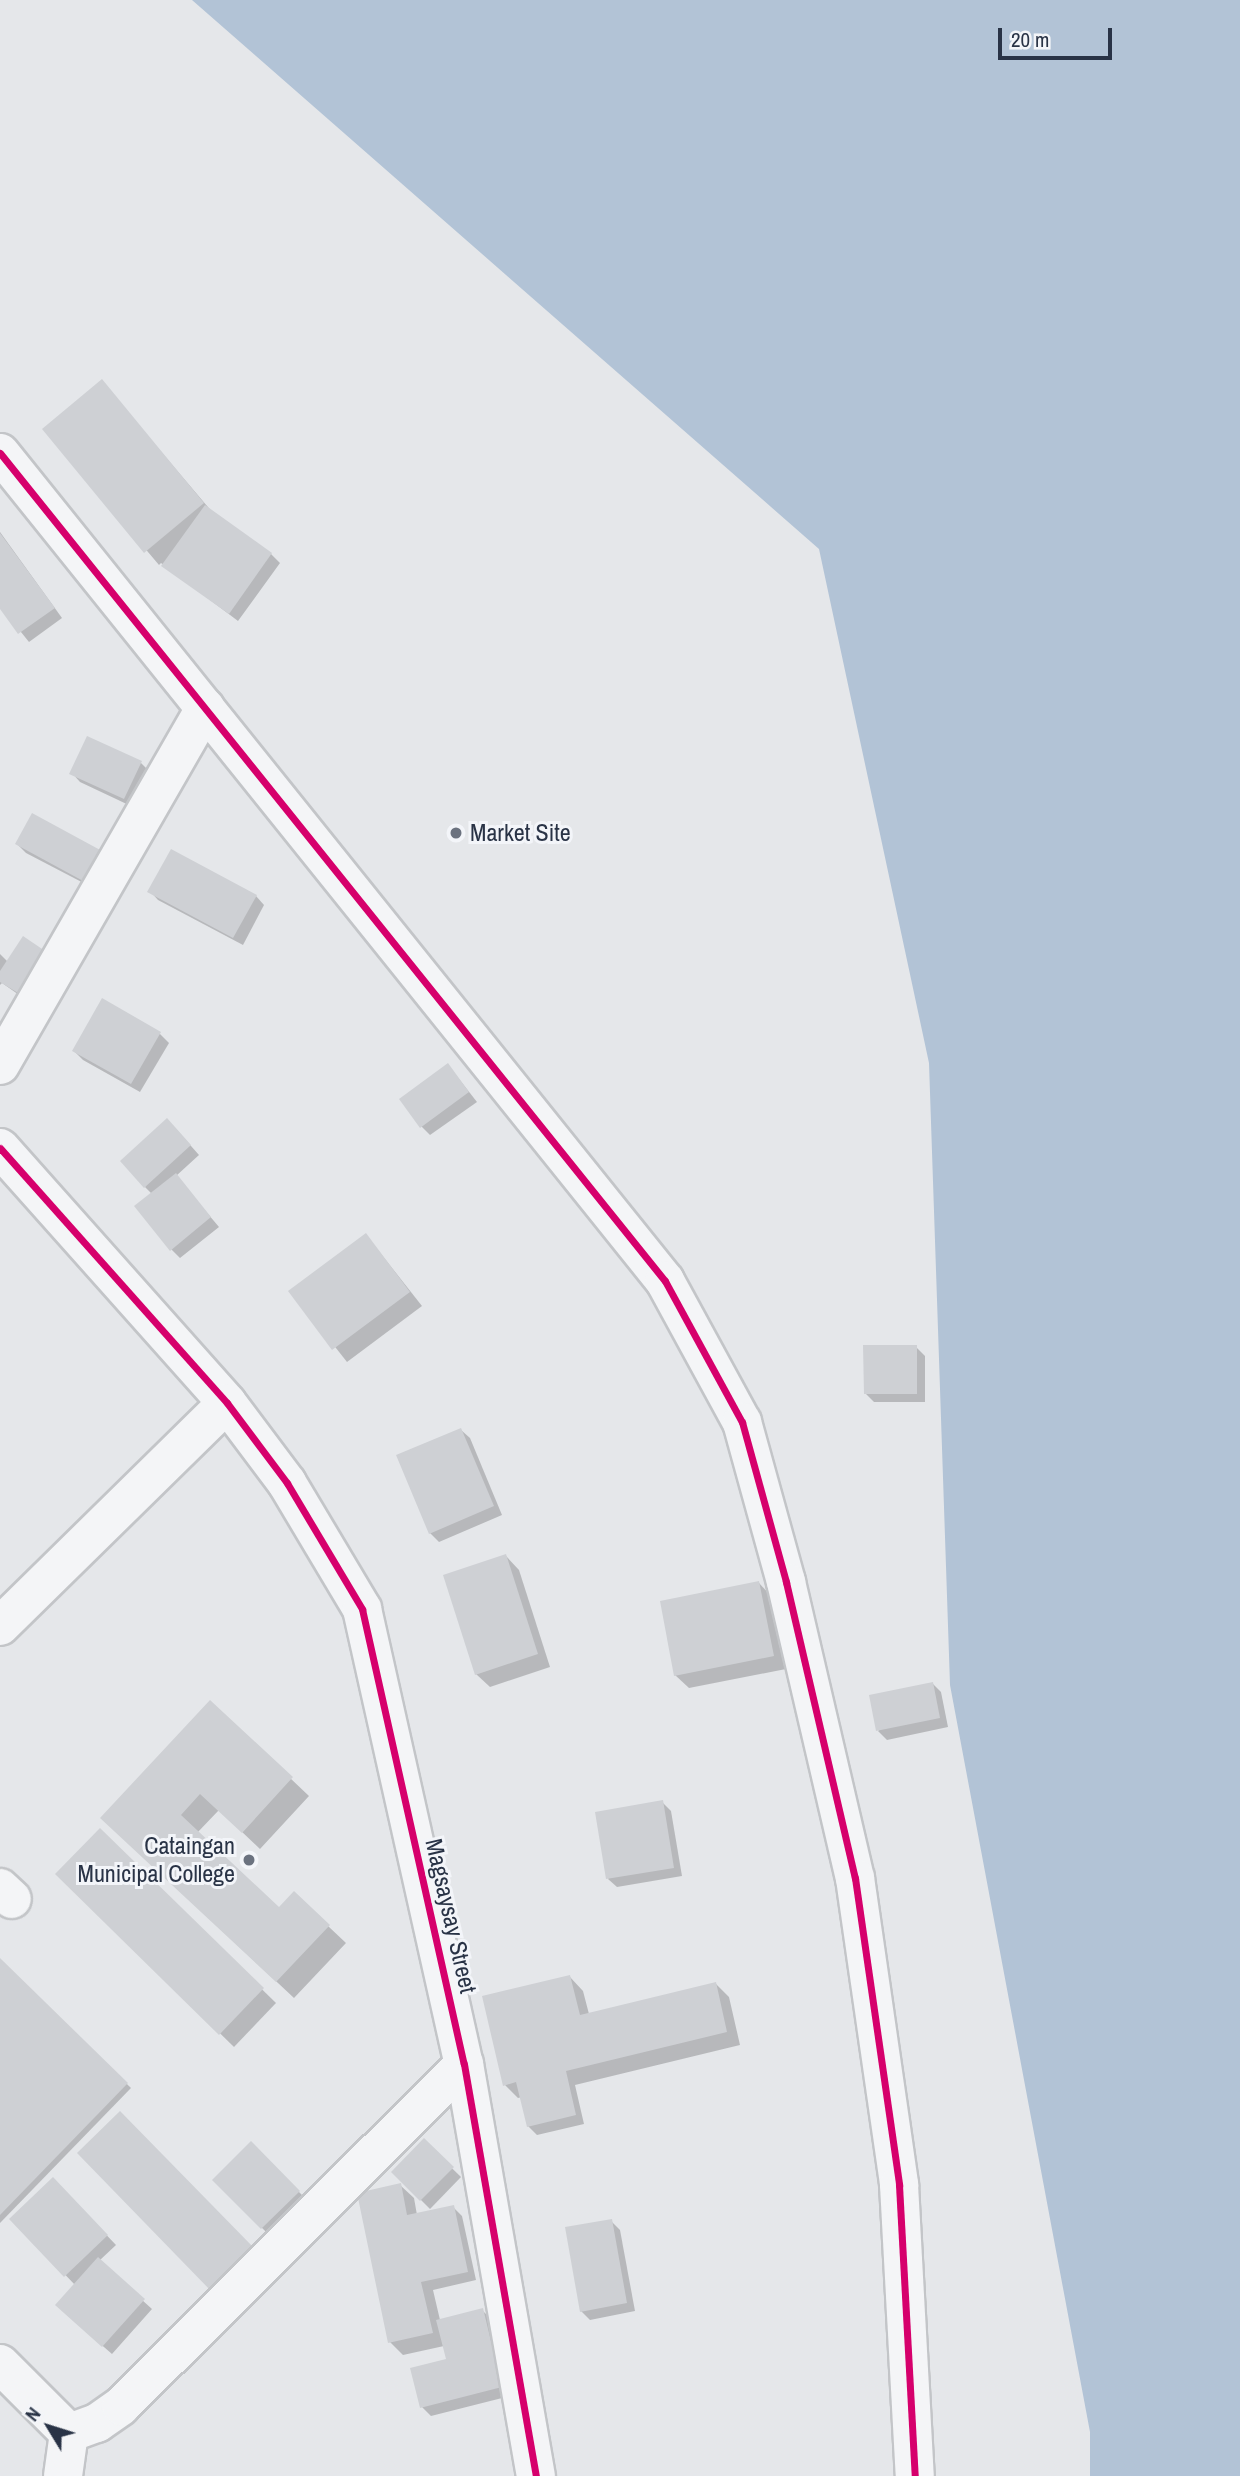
<!DOCTYPE html>
<style>
body{margin:0}
#map{position:relative;width:1240px;height:2476px;overflow:hidden;background:#e5e7ea;font-family:"Archivo Narrow",sans-serif}
div>[style]{position:absolute}
.water>*{inset:0;background:#b2c3d6}
.shadow>*{inset:0;background:#0003}
.building>*{inset:0;background:#ced0d4}
.roads{filter:drop-shadow(2px 0 #c3c5c8) drop-shadow(-2px 0 #c3c5c8) drop-shadow(0 2px #c3c5c8) drop-shadow(0 -2px #c3c5c8)}
.minor>*{height:38px;margin:-19px;padding:0 19px;transform-origin:19px;border-radius:19px;background:#f4f5f7}
.cycleway>*{height:7px;margin:-3.5px;padding:0 3.5px;transform-origin:3.5px;border-radius:3.5px;background:#d6006c}
.dots>*{width:19px;height:19px;translate:-50% -50%;box-sizing:border-box;border:4px solid #f3f5f9;border-radius:50%}
span{translate:-50% -50%;white-space:nowrap;text-align:center;line-height:1.15;-webkit-text-stroke:6px #f3f5f9;paint-order:stroke}
.poi-label{font-size:24px;color:#293346}
.left{translate:0 -50%;text-align:left}
.right{translate:-100% -50%;text-align:right}
.street-label{font-size:24px;color:#293346}
.north{position:absolute;left:14px;top:2392px;width:70px;height:70px;-webkit-text-stroke:5px #f3f5f9;paint-order:stroke;rotate:308deg;font-size:19px;font-weight:700;line-height:28px;text-align:center;color:#293346}
.north::after{content:'';display:block;margin:auto;width:24px;height:32px;background:#293346;clip-path:polygon(50% 0,100% 100%,50% 72%,0 100%)}
.scale{position:absolute;left:998px;top:28px;width:114px;height:32px;box-sizing:border-box;border:4px solid #293346;border-top:0;padding-left:9px;font-size:21px;line-height:24px;white-space:nowrap;color:#293346;-webkit-text-stroke:5px #f3f5f9;paint-order:stroke}
</style>
<div id="map">
<div class="water">
<div style="clip-path:polygon(192px 0,1240px 0,1240px 2476px,1090px 2476px,1090px 2432px,950px 1685px,929px 1063px,819px 549px)"></div>
</div>
<div class="shadow">
<div style="clip-path:polygon(44px 429px,146px 434px,213px 513px,271px 554px,280px 563px,238px 621px,161px 563px,159px 565px)"></div>
<div style="clip-path:polygon(0 532px,62px 618px,29px 642px,0 606px)"></div>
<div style="clip-path:polygon(141px 763px,150px 772px,133px 807px,80px 782px,72px 773px)"></div>
<div style="clip-path:polygon(17px 844px,110px 862px,95px 889px,26px 853px)"></div>
<div style="clip-path:polygon(150px 891px,256px 896px,264px 905px,243px 945px,158px 900px)"></div>
<div style="clip-path:polygon(0 954px,8px 962px,32px 1004px,2px 983px,0 985px)"></div>
<div style="clip-path:polygon(160px 1034px,169px 1043px,140px 1092px,83px 1060px,74px 1051px)"></div>
<div style="clip-path:polygon(448px 1065px,477px 1102px,430px 1135px,421px 1126px)"></div>
<div style="clip-path:polygon(176px 1129px,199px 1155px,176px 1176px,219px 1227px,180px 1258px,171px 1249px,152px 1194px,145px 1187px)"></div>
<div style="clip-path:polygon(366px 1235px,422px 1306px,347px 1362px,291px 1291px)"></div>
<div style="clip-path:polygon(916px 1347px,925px 1356px,925px 1402px,874px 1402px,865px 1393px)"></div>
<div style="clip-path:polygon(461px 1430px,470px 1438px,502px 1515px,439px 1542px,430px 1533px)"></div>
<div style="clip-path:polygon(506px 1556px,519px 1570px,550px 1667px,490px 1687px,476px 1674px)"></div>
<div style="clip-path:polygon(759px 1583px,772px 1597px,786px 1669px,689px 1688px,675px 1675px)"></div>
<div style="clip-path:polygon(932px 1683px,941px 1692px,948px 1727px,887px 1740px,878px 1731px)"></div>
<div style="clip-path:polygon(210px 1702px,309px 1796px,260px 1849px,219px 1810px,197px 1833px,279px 1910px,328px 1926px,346px 1943px,294px 1998px,120px 1835px)"></div>
<div style="clip-path:polygon(662px 1802px,671px 1811px,682px 1876px,617px 1887px,608px 1879px)"></div>
<div style="clip-path:polygon(100px 1831px,276px 2003px,234px 2047px,57px 1874px)"></div>
<div style="clip-path:polygon(0 1960px,131px 2088px,0 2223px)"></div>
<div style="clip-path:polygon(570px 1977px,583px 1991px,589px 2014px,716px 1984px,729px 1997px,740px 2045px,575px 2085px,584px 2124px,537px 2135px,528px 2126px,522px 2097px,518px 2098px,505px 2085px)"></div>
<div style="clip-path:polygon(424px 2141px,461px 2177px,430px 2209px,393px 2172px)"></div>
<div style="clip-path:polygon(251px 2144px,308px 2201px,271px 2237px,215px 2180px)"></div>
<div style="clip-path:polygon(53px 2179px,116px 2245px,99px 2261px,152px 2309px,112px 2354px,66px 2314px,75px 2285px,12px 2219px)"></div>
<div style="clip-path:polygon(400px 2185px,414px 2198px,417px 2215px,453px 2207px,462px 2216px,476px 2280px,433px 2290px,440px 2320px,482px 2310px,491px 2319px,510px 2396px,431px 2416px,422px 2407px,448px 2360px,444px 2346px,403px 2355px,390px 2342px)"></div>
<div style="clip-path:polygon(611px 2221px,620px 2230px,635px 2311px,590px 2320px,581px 2311px)"></div>
</div>
<div class="building">
<div style="clip-path:polygon(102px 379px,204px 503px,144px 553px,42px 429px)"></div>
<div style="clip-path:polygon(205px 505px,272px 553px,229px 614px,161px 566px)"></div>
<div style="clip-path:polygon(0 533px,55px 608px,18px 634px,0 609px)"></div>
<div style="clip-path:polygon(87px 736px,142px 761px,124px 799px,69px 774px)"></div>
<div style="clip-path:polygon(32px 813px,102px 851px,85px 882px,15px 844px)"></div>
<div style="clip-path:polygon(171px 849px,257px 895px,233px 938px,147px 892px)"></div>
<div style="clip-path:polygon(23px 936px,51px 955px,23px 996px,0 982px,0 971px)"></div>
<div style="clip-path:polygon(102px 998px,161px 1032px,131px 1084px,72px 1051px)"></div>
<div style="clip-path:polygon(448px 1063px,469px 1092px,420px 1128px,399px 1099px)"></div>
<div style="clip-path:polygon(167px 1118px,191px 1145px,144px 1188px,120px 1161px)"></div>
<div style="clip-path:polygon(176px 1173px,211px 1217px,170px 1251px,134px 1206px)"></div>
<div style="clip-path:polygon(366px 1233px,410px 1292px,332px 1350px,288px 1291px)"></div>
<div style="clip-path:polygon(863px 1345px,917px 1345px,917px 1394px,864px 1394px)"></div>
<div style="clip-path:polygon(461px 1428px,494px 1506px,429px 1534px,396px 1455px)"></div>
<div style="clip-path:polygon(506px 1554px,538px 1654px,475px 1675px,443px 1575px)"></div>
<div style="clip-path:polygon(759px 1581px,774px 1656px,674px 1676px,660px 1601px)"></div>
<div style="clip-path:polygon(933px 1682px,940px 1718px,876px 1731px,869px 1695px)"></div>
<div style="clip-path:polygon(210px 1700px,293px 1777px,242px 1833px,200px 1794px,181px 1815px,279px 1907px,294px 1891px,330px 1925px,276px 1982px,100px 1818px)"></div>
<div style="clip-path:polygon(663px 1800px,674px 1868px,606px 1879px,595px 1812px)"></div>
<div style="clip-path:polygon(100px 1828px,264px 1988px,219px 2035px,55px 1874px)"></div>
<div style="clip-path:polygon(0 1958px,128px 2083px,0 2215px)"></div>
<div style="clip-path:polygon(570px 1975px,580px 2015px,716px 1982px,727px 2032px,566px 2071px,576px 2115px,527px 2127px,516px 2082px,503px 2086px,482px 1996px)"></div>
<div style="clip-path:polygon(120px 2111px,255px 2249px,212px 2292px,77px 2153px)"></div>
<div style="clip-path:polygon(424px 2138px,454px 2167px,420px 2201px,391px 2172px)"></div>
<div style="clip-path:polygon(251px 2141px,300px 2191px,261px 2229px,212px 2180px)"></div>
<div style="clip-path:polygon(53px 2177px,108px 2235px,64px 2277px,9px 2219px)"></div>
<div style="clip-path:polygon(401px 2183px,407px 2215px,454px 2205px,468px 2272px,421px 2282px,433px 2333px,388px 2343px,357px 2193px)"></div>
<div style="clip-path:polygon(612px 2219px,627px 2303px,580px 2312px,565px 2227px)"></div>
<div style="clip-path:polygon(98px 2257px,145px 2299px,102px 2347px,55px 2305px)"></div>
<div style="clip-path:polygon(483px 2308px,502px 2387px,420px 2408px,410px 2368px,446px 2359px,436px 2320px)"></div>
</div>
<div class="roads">
<div class="minor">
<div style="left:0;top:453px;width:1062px;rotate:51.23deg"></div>
<div style="left:665px;top:1281px;width:161px;rotate:61.4deg"></div>
<div style="left:742px;top:1422px;width:166px;rotate:74.6deg"></div>
<div style="left:786px;top:1582px;width:304px;rotate:76.9deg"></div>
<div style="left:855px;top:1878px;width:310px;rotate:81.8deg"></div>
<div style="left:899px;top:2185px;width:291px;rotate:86.9deg"></div>
<div style="left:0;top:1065px;width:412px;rotate:-60.1deg"></div>
<div style="left:0;top:1148px;width:341px;rotate:48.3deg"></div>
<div style="left:227px;top:1403px;width:100px;rotate:53.1deg"></div>
<div style="left:287px;top:1483px;width:147px;rotate:59.2deg"></div>
<div style="left:362px;top:1609px;width:466px;rotate:77.4deg"></div>
<div style="left:464px;top:2064px;width:418px;rotate:80.1deg"></div>
<div style="left:0;top:1626px;width:318px;rotate:-44.5deg"></div>
<div style="left:0;top:1888px;width:16px;rotate:43deg"></div>
<div style="left:0;top:2364px;width:98px;rotate:45deg"></div>
<div style="left:69px;top:2433px;width:30px;rotate:-20deg"></div>
<div style="left:97px;top:2423px;width:29px;rotate:-35deg"></div>
<div style="left:121px;top:2406px;width:484px;rotate:-44.9deg"></div>
<div style="left:63px;top:2476px;width:43px;rotate:-82.1deg"></div>
</div>
</div>
<div class="cycleway">
<div style="left:0;top:453px;width:1062px;rotate:51.23deg"></div>
<div style="left:665px;top:1281px;width:161px;rotate:61.4deg"></div>
<div style="left:742px;top:1422px;width:166px;rotate:74.6deg"></div>
<div style="left:786px;top:1582px;width:304px;rotate:76.9deg"></div>
<div style="left:855px;top:1878px;width:310px;rotate:81.8deg"></div>
<div style="left:899px;top:2185px;width:291px;rotate:86.9deg"></div>
<div style="left:0;top:1148px;width:341px;rotate:48.3deg"></div>
<div style="left:227px;top:1403px;width:100px;rotate:53.1deg"></div>
<div style="left:287px;top:1483px;width:147px;rotate:59.2deg"></div>
<div style="left:362px;top:1609px;width:466px;rotate:77.4deg"></div>
<div style="left:464px;top:2064px;width:418px;rotate:80.1deg"></div>
</div>
<div class="dots">
<div style="left:456px;top:833px;background:#6b727f"></div>
<div style="left:249px;top:1860px;background:#6b727f"></div>
</div>
<div class="poi-label">
<span class="left" style="left:470px;top:833px">Market Site</span>
<span class="right" style="left:235px;top:1860px">Cataingan<br>Municipal College</span>
</div>
<div class="street-label">
<span style="left:451px;top:1916px;rotate:77deg">Magsaysay Street</span>
</div>
<div class="north">N</div>
<div class="scale">20 m</div>
</div>
